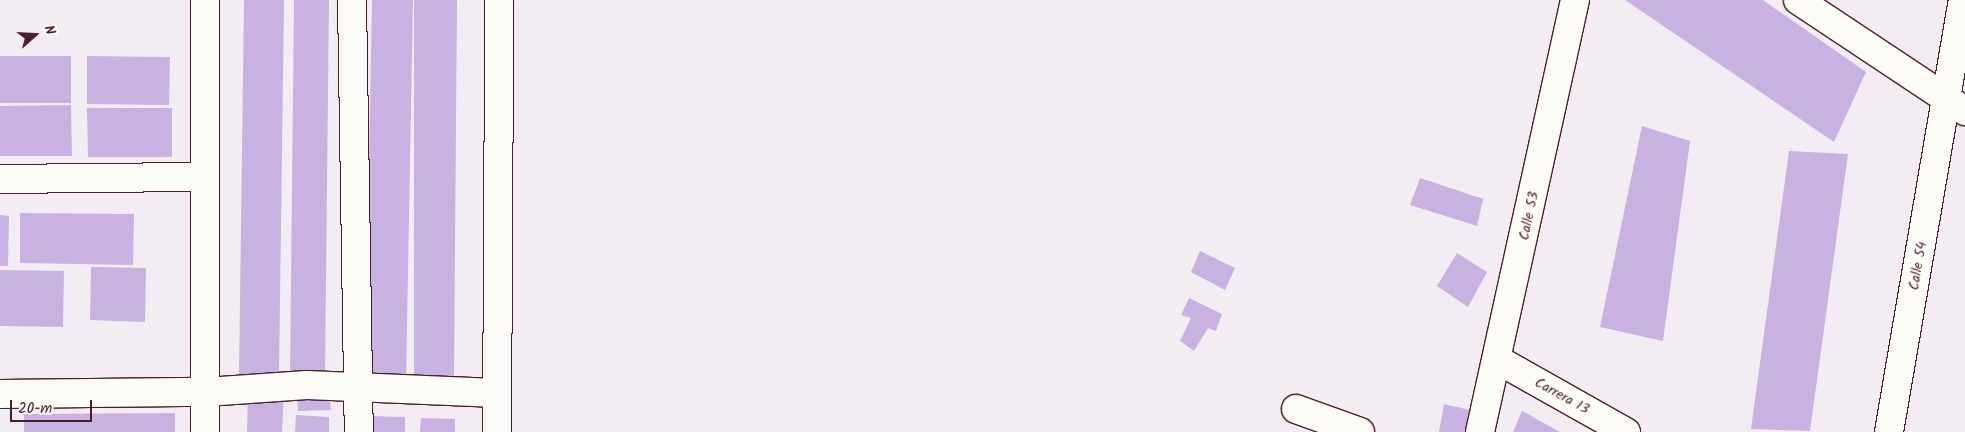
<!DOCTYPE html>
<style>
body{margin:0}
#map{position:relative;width:1965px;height:432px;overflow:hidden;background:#f3edf3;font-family:Kalam,sans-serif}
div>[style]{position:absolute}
.building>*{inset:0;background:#c9b2e1}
.roads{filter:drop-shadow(1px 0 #4a1f2b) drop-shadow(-1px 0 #4a1f2b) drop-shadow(0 1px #4a1f2b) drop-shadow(0 -1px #4a1f2b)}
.minor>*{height:28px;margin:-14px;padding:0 14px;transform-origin:14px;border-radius:14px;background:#fdfcf7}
span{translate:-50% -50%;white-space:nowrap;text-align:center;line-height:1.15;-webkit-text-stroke:4px #fdfcf7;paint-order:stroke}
.street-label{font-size:14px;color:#4a1f2b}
.north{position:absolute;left:10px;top:10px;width:50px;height:50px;-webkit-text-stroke:4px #fdfcf7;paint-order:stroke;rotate:71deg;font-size:14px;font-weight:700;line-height:20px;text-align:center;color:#4a1f2b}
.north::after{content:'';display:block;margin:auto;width:18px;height:22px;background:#4a1f2b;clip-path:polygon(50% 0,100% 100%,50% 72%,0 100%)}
.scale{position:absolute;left:10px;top:400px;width:82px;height:22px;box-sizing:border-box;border:2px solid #4a1f2b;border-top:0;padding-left:6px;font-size:15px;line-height:18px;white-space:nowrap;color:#4a1f2b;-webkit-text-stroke:4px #fdfcf7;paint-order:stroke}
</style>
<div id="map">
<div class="building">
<div style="clip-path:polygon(244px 0,284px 0,279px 376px,239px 375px)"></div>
<div style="clip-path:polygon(294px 0,329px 0,325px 376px,290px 376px)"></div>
<div style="clip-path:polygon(372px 0,413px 0,406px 380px,365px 379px)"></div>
<div style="clip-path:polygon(414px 0,457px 0,454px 378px,414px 381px)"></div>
<div style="clip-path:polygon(1625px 0,1763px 0,1866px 72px,1834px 142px)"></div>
<div style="clip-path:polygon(0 56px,71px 56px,71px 103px,0 103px)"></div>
<div style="clip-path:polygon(87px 56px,170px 57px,169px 105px,87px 104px)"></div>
<div style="clip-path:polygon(71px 105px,72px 156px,0 156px,0 106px)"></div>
<div style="clip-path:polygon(87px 108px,172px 108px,172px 157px,88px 157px)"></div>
<div style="clip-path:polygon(1642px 126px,1690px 141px,1663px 341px,1600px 327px)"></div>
<div style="clip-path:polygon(1789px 151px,1848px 154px,1810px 431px,1751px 429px)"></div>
<div style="clip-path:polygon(1420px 178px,1483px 199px,1477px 226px,1410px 205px)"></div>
<div style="clip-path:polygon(20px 213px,134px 214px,133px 265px,20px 263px)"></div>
<div style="clip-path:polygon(0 215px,9px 216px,8px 266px,0 266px)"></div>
<div style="clip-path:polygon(1200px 251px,1235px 268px,1225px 290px,1191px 272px)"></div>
<div style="clip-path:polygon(1457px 253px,1487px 272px,1468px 307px,1437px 286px)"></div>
<div style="clip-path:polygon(91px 267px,146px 268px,145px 322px,90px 320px)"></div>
<div style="clip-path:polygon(0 270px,64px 271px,63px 327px,0 326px)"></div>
<div style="clip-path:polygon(1189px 298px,1222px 314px,1216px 331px,1208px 328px,1194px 351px,1180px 341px,1191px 318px,1181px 315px)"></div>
<div style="clip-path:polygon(329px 389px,331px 410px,298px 411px,297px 391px)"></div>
<div style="clip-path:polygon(284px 391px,282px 432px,247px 432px,248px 392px)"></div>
<div style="clip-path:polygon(1444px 404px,1470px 410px,1465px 432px,1439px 432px)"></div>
<div style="clip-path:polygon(1522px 411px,1560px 432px,1513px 432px)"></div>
<div style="clip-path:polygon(175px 413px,175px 432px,24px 432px,24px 414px)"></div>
<div style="clip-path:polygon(296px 415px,329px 417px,329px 432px,295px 432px)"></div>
<div style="clip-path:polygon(370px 416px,405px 417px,405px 432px,369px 432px)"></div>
<div style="clip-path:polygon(421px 418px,455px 419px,455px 432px,420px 432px)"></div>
</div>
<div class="roads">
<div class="minor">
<div style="left:205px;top:0;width:432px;rotate:90deg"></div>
<div style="left:352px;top:0;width:432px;rotate:89.1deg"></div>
<div style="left:1798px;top:0;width:201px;rotate:33.6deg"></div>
<div style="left:0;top:179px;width:205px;rotate:-0.6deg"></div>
<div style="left:1498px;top:360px;width:147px;rotate:29.4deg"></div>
<div style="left:0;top:394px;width:206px;rotate:-0.6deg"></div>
<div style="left:206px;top:392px;width:101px;rotate:-4deg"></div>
<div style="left:307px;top:385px;width:190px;rotate:2.4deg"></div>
<div style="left:1296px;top:409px;width:68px;rotate:19.8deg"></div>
<div style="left:497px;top:432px;width:432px;rotate:-89.7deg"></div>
<div style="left:1480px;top:432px;width:442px;rotate:-77.6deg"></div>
<div style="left:1889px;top:432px;width:438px;rotate:-80.3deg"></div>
</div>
</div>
<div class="street-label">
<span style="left:1529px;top:216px;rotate:-78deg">Calle 53</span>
<span style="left:1918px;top:266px;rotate:-80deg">Calle 54</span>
<span style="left:1562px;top:396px;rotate:29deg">Carrera 13</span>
</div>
<div class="north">N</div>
<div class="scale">20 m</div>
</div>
